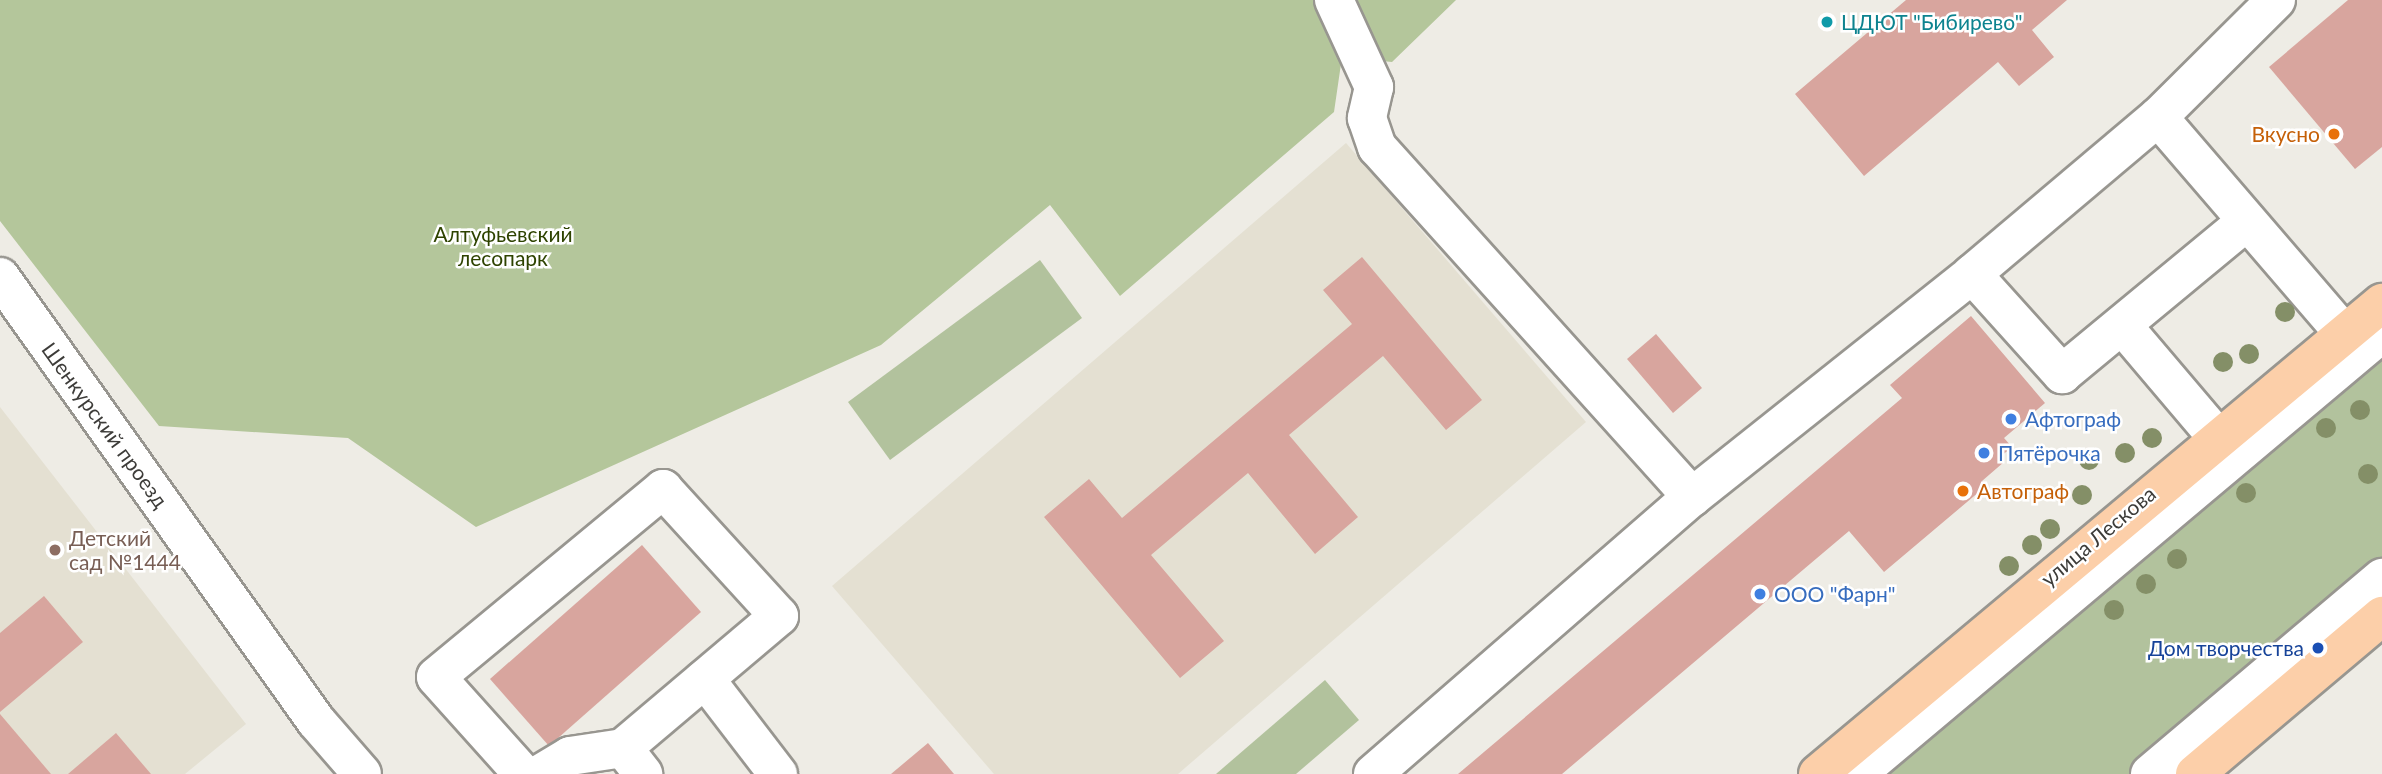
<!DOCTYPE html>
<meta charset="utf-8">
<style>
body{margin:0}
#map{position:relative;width:2382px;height:774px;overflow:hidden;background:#eeece5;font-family:Lato,sans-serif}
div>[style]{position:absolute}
.built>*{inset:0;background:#e4e0d2}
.green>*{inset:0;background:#b2c29d}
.forest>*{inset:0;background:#b4c69b}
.building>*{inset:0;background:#d8a59e}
.roads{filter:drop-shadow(2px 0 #989690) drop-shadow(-2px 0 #989690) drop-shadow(0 2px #989690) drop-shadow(0 -2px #989690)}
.minor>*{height:38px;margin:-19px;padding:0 19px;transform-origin:19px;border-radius:19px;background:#fff}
.major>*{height:38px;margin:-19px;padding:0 19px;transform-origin:19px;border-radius:19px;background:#fccfa9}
.trees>*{width:20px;height:20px;margin:-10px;border-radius:50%;background:#848f67}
.dots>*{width:19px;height:19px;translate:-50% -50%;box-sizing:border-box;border:4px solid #fff;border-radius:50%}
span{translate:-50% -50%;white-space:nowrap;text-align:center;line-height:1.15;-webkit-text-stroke:5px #fff;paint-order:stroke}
.culture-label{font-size:21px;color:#0d838f}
.left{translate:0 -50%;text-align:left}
.food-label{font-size:21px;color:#c56008}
.right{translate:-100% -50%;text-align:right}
.park-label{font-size:21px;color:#2e4300}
.shop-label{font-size:21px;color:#366cbe}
.street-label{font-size:21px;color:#3d3c39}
.education-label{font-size:21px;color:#785e54}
.transit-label{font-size:21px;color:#164399}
</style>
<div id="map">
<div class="built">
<div style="clip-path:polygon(1346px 143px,1586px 422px,1178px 774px,994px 774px,832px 586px)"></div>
<div style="clip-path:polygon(0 407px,246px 724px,185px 774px,0 774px)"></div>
</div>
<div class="green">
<div style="clip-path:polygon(1040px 260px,1082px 318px,890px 460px,848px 402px)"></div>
<div style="clip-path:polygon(2382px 344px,2382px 570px,2143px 774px,1871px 774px)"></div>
<div style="clip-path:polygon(1325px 680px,1359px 720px,1296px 774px,1216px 774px)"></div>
</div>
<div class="forest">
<div style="clip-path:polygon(0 0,1456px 0,1392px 62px,1342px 57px,1334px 112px,1120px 296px,1050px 205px,881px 345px,476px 527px,348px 438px,159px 426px,0 221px)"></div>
</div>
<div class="building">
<div style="clip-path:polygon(1906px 0,2067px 0,2032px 30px,2054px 57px,2019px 86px,1998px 62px,1864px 176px,1795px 94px)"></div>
<div style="clip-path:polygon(2348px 0,2382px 0,2382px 147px,2355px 169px,2269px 67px)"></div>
<div style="clip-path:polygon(1362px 257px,1482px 400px,1446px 430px,1383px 356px,1289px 435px,1358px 517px,1315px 554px,1248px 473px,1151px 555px,1224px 641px,1180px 678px,1044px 517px,1089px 479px,1122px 518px,1352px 324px,1323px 290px)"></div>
<div style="clip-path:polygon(1971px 316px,2045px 403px,2004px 438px,2012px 447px,2000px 457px,2004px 462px,1982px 481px,1986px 486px,1884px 572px,1849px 531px,1562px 774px,1458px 774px,1902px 398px,1890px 385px)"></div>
<div style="clip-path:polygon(1656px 334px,1702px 388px,1673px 413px,1627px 359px)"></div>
<div style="clip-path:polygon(642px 545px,701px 612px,549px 746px,490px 679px)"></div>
<div style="clip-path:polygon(44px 596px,83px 642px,0 712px,0 633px)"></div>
<div style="clip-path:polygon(0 714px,51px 774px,0 774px)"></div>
<div style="clip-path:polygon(116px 733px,151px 774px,68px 774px)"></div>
<div style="clip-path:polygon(928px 743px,954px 774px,891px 774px)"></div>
</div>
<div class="roads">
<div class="minor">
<div style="left:1334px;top:0;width:96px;rotate:65.3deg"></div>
<div style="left:1374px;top:87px;width:32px;rotate:103deg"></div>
<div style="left:1367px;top:118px;width:31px;rotate:71deg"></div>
<div style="left:1377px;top:147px;width:471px;rotate:48deg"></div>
<div style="left:2276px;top:0;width:166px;rotate:135.2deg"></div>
<div style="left:2158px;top:117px;width:285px;rotate:49.3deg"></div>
<div style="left:1972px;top:274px;width:135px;rotate:48deg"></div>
<div style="left:2062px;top:374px;width:240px;rotate:-39.6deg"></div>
<div style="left:0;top:277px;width:545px;rotate:54.56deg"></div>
<div style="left:316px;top:721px;width:70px;rotate:49deg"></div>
<div style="left:2122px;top:325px;width:147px;rotate:49.7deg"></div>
<div style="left:705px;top:679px;width:120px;rotate:52.5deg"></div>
<div style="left:523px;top:774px;width:130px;rotate:-131.9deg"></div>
<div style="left:436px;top:677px;width:295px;rotate:-39.6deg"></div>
<div style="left:663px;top:489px;width:172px;rotate:47.6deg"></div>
<div style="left:779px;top:616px;width:204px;rotate:139.8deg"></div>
<div style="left:540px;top:774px;width:35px;rotate:-31deg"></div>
<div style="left:570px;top:756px;width:54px;rotate:-8.6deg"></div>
<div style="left:623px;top:748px;width:33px;rotate:52deg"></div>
<div style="left:1373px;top:774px;width:422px;rotate:-41deg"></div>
<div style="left:1692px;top:497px;width:358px;rotate:-38.5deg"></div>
<div style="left:1972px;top:274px;width:243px;rotate:-40.2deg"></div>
<div style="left:1857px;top:774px;width:686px;rotate:-40.03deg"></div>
<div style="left:2150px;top:774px;width:304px;rotate:-40.2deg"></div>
</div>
<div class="major">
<div style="left:1818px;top:774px;width:735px;rotate:-39.87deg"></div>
<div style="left:2195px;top:774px;width:245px;rotate:-40.2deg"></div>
</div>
</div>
<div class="trees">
<div style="left:2285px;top:312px"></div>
<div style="left:2249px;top:354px"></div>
<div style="left:2223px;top:362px"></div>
<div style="left:2360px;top:410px"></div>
<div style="left:2326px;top:428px"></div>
<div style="left:2152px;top:438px"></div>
<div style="left:2125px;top:453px"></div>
<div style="left:2089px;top:460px"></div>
<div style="left:2368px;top:474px"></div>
<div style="left:2246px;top:493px"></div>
<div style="left:2082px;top:495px"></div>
<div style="left:2050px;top:529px"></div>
<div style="left:2032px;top:545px"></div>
<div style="left:2177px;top:559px"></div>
<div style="left:2009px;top:566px"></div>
<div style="left:2146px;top:584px"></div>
<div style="left:2114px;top:610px"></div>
</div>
<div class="dots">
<div style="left:1827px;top:22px;background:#0f9aa8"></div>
<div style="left:2334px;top:134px;background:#e8710a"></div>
<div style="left:2011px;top:419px;background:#3f7fe0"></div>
<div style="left:1984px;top:453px;background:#3f7fe0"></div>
<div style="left:1963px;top:491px;background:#e8710a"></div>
<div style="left:55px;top:550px;background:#8d6e63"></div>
<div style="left:1760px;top:594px;background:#3f7fe0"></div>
<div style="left:2318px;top:648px;background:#1a4fb4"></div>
</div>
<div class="culture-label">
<span class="left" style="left:1841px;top:22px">ЦДЮТ "Бибирево"</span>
</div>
<div class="food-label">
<span class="right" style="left:2320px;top:134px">Вкусно</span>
<span class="left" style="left:1977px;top:491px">Автограф</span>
</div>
<div class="park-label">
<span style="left:503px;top:246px">Алтуфьевский<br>лесопарк</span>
</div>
<div class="shop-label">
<span class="left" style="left:2025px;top:419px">Афтограф</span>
<span class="left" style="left:1998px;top:453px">Пятёрочка</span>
<span class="left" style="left:1774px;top:594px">ООО "Фарн"</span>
</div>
<div class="street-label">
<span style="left:105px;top:425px;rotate:54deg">Шенкурский проезд</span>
<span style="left:2098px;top:536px;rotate:-40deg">улица Лескова</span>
</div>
<div class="education-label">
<span class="left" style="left:69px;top:550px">Детский<br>сад №1444</span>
</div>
<div class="transit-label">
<span class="right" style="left:2304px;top:648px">Дом творчества</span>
</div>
</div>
